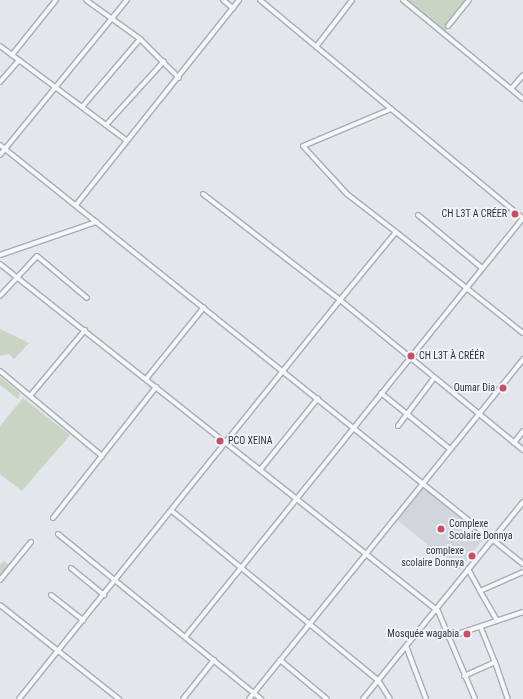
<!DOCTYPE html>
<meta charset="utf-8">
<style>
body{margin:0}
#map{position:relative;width:523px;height:699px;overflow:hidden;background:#e3e6ea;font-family:"Roboto Condensed",sans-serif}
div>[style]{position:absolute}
.built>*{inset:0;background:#d1d5dc}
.green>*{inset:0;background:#c9d4c4}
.roads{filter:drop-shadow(1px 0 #a8adb4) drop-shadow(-1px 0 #a8adb4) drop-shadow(0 1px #a8adb4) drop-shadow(0 -1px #a8adb4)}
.street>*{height:4px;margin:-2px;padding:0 2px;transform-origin:2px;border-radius:2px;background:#f5f7f9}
.dots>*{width:11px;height:11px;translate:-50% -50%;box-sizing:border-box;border:2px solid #f2f5f8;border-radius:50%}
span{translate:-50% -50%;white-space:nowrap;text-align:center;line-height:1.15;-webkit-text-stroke:3.5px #f2f5f8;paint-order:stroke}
.poi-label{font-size:10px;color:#2b3442}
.right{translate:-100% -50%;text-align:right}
.left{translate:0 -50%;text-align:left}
</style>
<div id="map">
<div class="built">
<div style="clip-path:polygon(424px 487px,485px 537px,459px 570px,397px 520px)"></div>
</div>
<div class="green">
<div style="clip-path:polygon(407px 0,470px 0,445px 32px)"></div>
<div style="clip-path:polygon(0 329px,29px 343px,14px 359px,9px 354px,0 356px)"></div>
<div style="clip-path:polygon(0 377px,20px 393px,18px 399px,0 385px)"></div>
<div style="clip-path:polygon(23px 398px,70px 435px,22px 491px,0 474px,0 426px)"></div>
<div style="clip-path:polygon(4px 561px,10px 566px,0 576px,0 565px)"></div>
</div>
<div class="roads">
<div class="street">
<div style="left:86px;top:0;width:67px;rotate:35.8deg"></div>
<div style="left:140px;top:39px;width:55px;rotate:45deg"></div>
<div style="left:223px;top:0;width:13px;rotate:39deg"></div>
<div style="left:260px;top:0;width:342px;rotate:39.7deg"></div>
<div style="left:403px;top:0;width:156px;rotate:39.5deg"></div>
<div style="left:448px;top:26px;width:33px;rotate:-51deg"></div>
<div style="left:0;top:46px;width:157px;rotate:36.7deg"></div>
<div style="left:316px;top:47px;width:59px;rotate:-52.5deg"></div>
<div style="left:12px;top:55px;width:70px;rotate:-51.3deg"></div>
<div style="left:0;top:82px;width:29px;rotate:-49deg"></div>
<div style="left:511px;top:89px;width:18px;rotate:-49deg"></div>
<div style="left:82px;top:107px;width:89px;rotate:-49.5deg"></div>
<div style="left:391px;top:109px;width:95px;rotate:157.2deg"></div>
<div style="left:303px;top:146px;width:65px;rotate:47.5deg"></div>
<div style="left:347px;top:194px;width:62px;rotate:37.8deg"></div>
<div style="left:106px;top:125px;width:86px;rotate:-47.8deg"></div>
<div style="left:0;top:145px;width:670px;rotate:38.7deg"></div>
<div style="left:0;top:155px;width:200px;rotate:-50.7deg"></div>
<div style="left:203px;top:194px;width:173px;rotate:37.7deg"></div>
<div style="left:340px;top:300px;width:88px;rotate:-50.5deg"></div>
<div style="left:396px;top:232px;width:162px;rotate:38.5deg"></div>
<div style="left:76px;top:205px;width:262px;rotate:-51.5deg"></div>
<div style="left:418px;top:215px;width:83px;rotate:39.6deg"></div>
<div style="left:0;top:255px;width:102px;rotate:-19deg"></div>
<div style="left:0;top:264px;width:559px;rotate:38.39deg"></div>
<div style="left:438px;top:611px;width:95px;rotate:67.2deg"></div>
<div style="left:0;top:296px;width:54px;rotate:-47.2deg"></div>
<div style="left:37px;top:256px;width:65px;rotate:40deg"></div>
<div style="left:0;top:371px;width:133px;rotate:39.8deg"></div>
<div style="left:146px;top:379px;width:92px;rotate:-51.1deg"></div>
<div style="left:381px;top:393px;width:89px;rotate:39.1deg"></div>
<div style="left:30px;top:396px;width:86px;rotate:-50.2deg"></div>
<div style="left:398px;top:426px;width:60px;rotate:-53.1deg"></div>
<div style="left:514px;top:443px;width:15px;rotate:-53deg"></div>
<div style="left:260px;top:470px;width:92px;rotate:-51.1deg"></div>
<div style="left:172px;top:511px;width:266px;rotate:39.4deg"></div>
<div style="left:378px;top:680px;width:22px;rotate:58deg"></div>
<div style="left:53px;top:518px;width:167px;rotate:-51.8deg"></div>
<div style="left:58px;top:534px;width:262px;rotate:39.1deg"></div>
<div style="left:71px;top:568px;width:43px;rotate:39.3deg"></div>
<div style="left:468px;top:569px;width:25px;rotate:61deg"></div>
<div style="left:480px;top:591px;width:47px;rotate:-23.8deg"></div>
<div style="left:0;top:580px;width:49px;rotate:-50.8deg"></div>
<div style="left:480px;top:591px;width:34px;rotate:60deg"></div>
<div style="left:51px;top:595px;width:41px;rotate:38deg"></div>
<div style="left:0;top:605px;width:152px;rotate:38.3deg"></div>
<div style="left:481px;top:628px;width:37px;rotate:68deg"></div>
<div style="left:186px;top:636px;width:537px;rotate:-51.12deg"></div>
<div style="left:449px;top:637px;width:78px;rotate:-18.7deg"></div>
<div style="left:406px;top:646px;width:57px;rotate:69.3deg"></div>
<div style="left:280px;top:660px;width:61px;rotate:39.7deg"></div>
<div style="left:464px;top:676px;width:34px;rotate:-24deg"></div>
<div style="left:495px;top:662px;width:39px;rotate:71deg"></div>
<div style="left:19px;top:699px;width:512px;rotate:-51.18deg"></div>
<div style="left:340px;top:300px;width:237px;rotate:39.3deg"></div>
<div style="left:183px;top:699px;width:50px;rotate:-51.5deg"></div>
<div style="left:249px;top:699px;width:437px;rotate:-51.1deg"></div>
<div style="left:363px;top:699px;width:254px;rotate:-50.9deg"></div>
</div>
</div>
<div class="dots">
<div style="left:515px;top:214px;background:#cb4c65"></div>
<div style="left:411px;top:356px;background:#cb4c65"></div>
<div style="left:503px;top:388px;background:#cb4c65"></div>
<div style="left:220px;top:441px;background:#cb4c65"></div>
<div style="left:441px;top:529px;background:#cb4c65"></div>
<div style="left:472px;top:556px;background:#cb4c65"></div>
<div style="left:467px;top:634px;background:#cb4c65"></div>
</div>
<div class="poi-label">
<span class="right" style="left:507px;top:214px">CH L3T A CRÉER</span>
<span class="left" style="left:419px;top:356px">CH L3T À CRÉÉR</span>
<span class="right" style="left:495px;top:388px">Oumar Dia</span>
<span class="left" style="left:228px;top:441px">PCO XEINA</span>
<span class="left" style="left:449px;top:529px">Complexe<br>Scolaire Donnya</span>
<span class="right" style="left:464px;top:556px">complexe<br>scolaire Donnya</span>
<span class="right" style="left:459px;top:634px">Mosquée wagabia</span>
</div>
</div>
